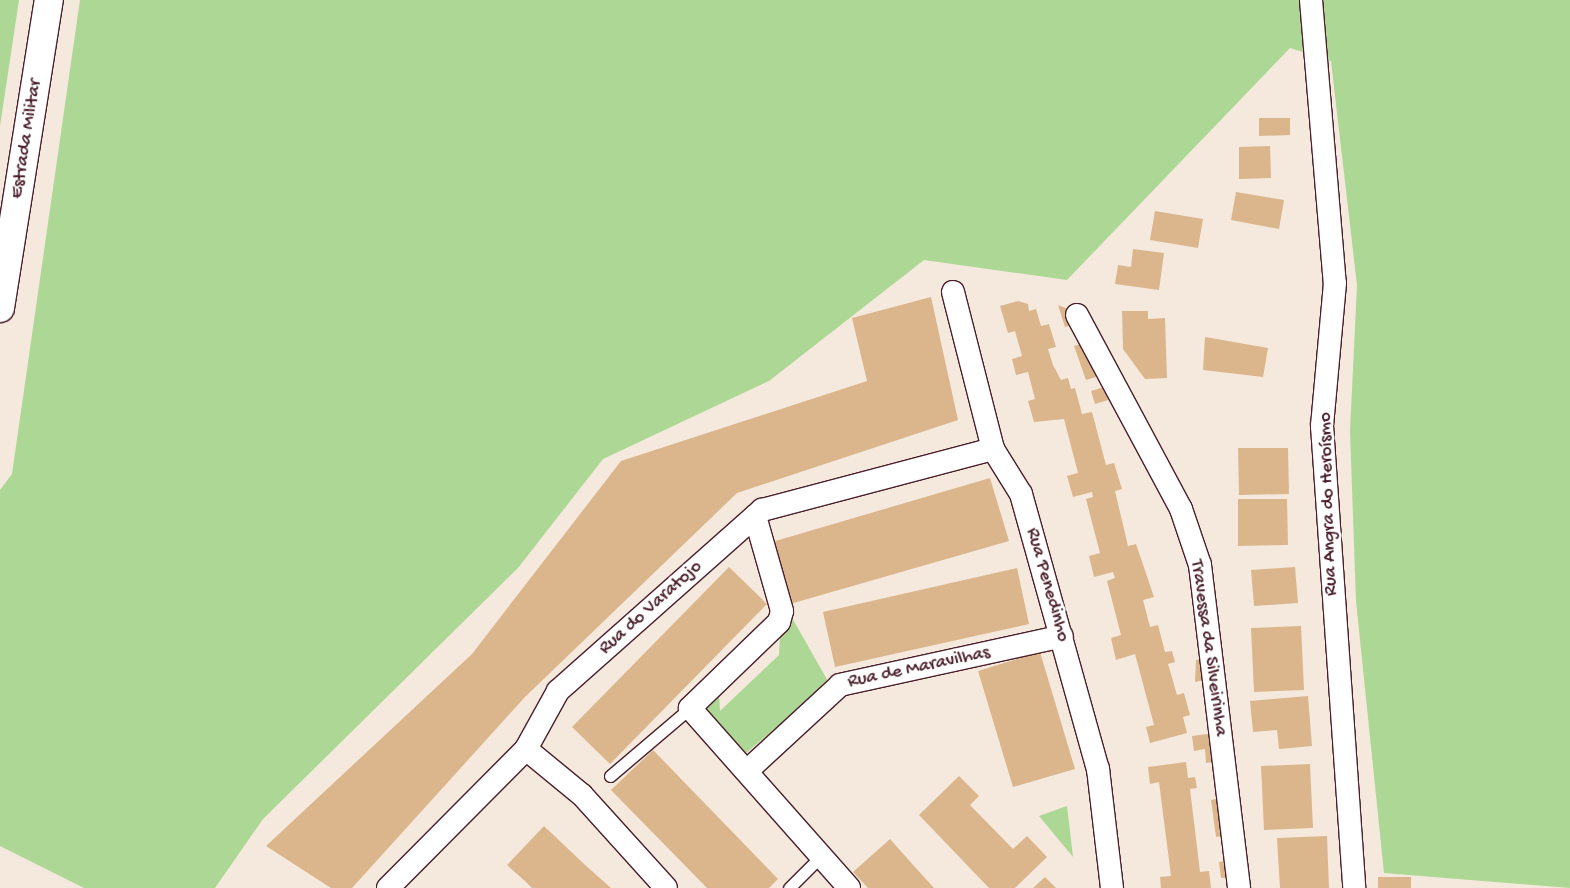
<!DOCTYPE html>
<meta charset="utf-8">
<style>
body{margin:0}
#map{position:relative;width:1570px;height:888px;overflow:hidden;background:#f4e9dc;font-family:"Gochi Hand",sans-serif}
div>[style]{position:absolute}
.green>*{inset:0;background:#add794}
.building>*{inset:0;background:#dbb68c}
.roads{filter:drop-shadow(1px 0 #4a1f2b) drop-shadow(-1px 0 #4a1f2b) drop-shadow(0 1px #4a1f2b) drop-shadow(0 -1px #4a1f2b)}
.lane>*{height:11px;margin:-5.5px;padding:0 5.5px;transform-origin:5.5px;border-radius:5.5px;background:#fff}
.street>*{height:22px;margin:-11px;padding:0 11px;transform-origin:11px;border-radius:11px;background:#fff}
.secondary>*{height:28px;margin:-14px;padding:0 14px;transform-origin:14px;border-radius:14px;background:#fff}
span{translate:-50% -50%;white-space:nowrap;text-align:center;line-height:1.15;-webkit-text-stroke:5px #fff;paint-order:stroke}
.street-label{font-size:19px;color:#4a1f2b}
</style>
<div id="map">
<div class="green">
<div style="clip-path:polygon(0 0,19px 0,0 126px)"></div>
<div style="clip-path:polygon(80px 0,1570px 0,1570px 888px,1384px 873px,1356px 601px,1350px 431px,1357px 285px,1331px 61px,1290px 48px,1067px 280px,924px 260px,769px 381px,603px 459px,518px 568px,263px 819px,215px 888px,84px 888px,0 846px,0 490px,12px 474px)"></div>
<div style="clip-path:polygon(791px 616px,829px 683px,746px 753px,706px 713px,707px 706px,719px 694px,720px 711px,779px 655px,780px 633px)"></div>
<div style="clip-path:polygon(1067px 806px,1073px 857px,1039px 816px)"></div>
</div>
<div class="building">
<div style="clip-path:polygon(1259px 118px,1290px 118px,1290px 135px,1259px 136px)"></div>
<div style="clip-path:polygon(1270px 146px,1271px 178px,1239px 179px,1239px 147px)"></div>
<div style="clip-path:polygon(1236px 192px,1284px 200px,1279px 229px,1231px 220px)"></div>
<div style="clip-path:polygon(1155px 211px,1203px 219px,1198px 248px,1150px 240px)"></div>
<div style="clip-path:polygon(1133px 249px,1164px 253px,1159px 290px,1115px 284px,1118px 265px,1131px 267px)"></div>
<div style="clip-path:polygon(931px 297px,958px 420px,737px 493px,525px 697px,352px 888px,331px 888px,266px 846px,472px 654px,621px 461px,867px 381px,852px 318px)"></div>
<div style="clip-path:polygon(1018px 301px,1028px 304px,1029px 311px,1036px 309px,1041px 326px,1049px 324px,1056px 347px,1048px 349px,1053px 365px,1061px 380px,1068px 378px,1071px 389px,1075px 388px,1082px 414px,1092px 412px,1106px 465px,1114px 463px,1122px 489px,1115px 491px,1128px 546px,1136px 544px,1154px 597px,1143px 600px,1150px 627px,1158px 625px,1165px 652px,1172px 651px,1175px 662px,1168px 664px,1177px 695px,1184px 693px,1190px 715px,1183px 717px,1187px 733px,1150px 743px,1146px 727px,1154px 725px,1135px 654px,1116px 660px,1111px 638px,1121px 635px,1107px 581px,1115px 578px,1113px 572px,1094px 577px,1089px 556px,1100px 553px,1086px 499px,1093px 497px,1092px 492px,1073px 497px,1067px 476px,1078px 473px,1064px 419px,1034px 422px,1028px 401px,1035px 399px,1028px 372px,1016px 375px,1012px 359px,1022px 356px,1015px 331px,1008px 333px,1000px 306px)"></div>
<div style="clip-path:polygon(1058px 305px,1068px 309px,1076px 324px,1065px 327px)"></div>
<div style="clip-path:polygon(1122px 311px,1148px 311px,1148px 319px,1165px 318px,1167px 378px,1145px 379px,1123px 349px)"></div>
<div style="clip-path:polygon(1205px 337px,1268px 348px,1263px 377px,1203px 370px)"></div>
<div style="clip-path:polygon(1085px 343px,1103px 375px,1086px 380px,1074px 346px)"></div>
<div style="clip-path:polygon(1104px 387px,1108px 400px,1095px 404px,1091px 391px)"></div>
<div style="clip-path:polygon(1238px 448px,1288px 448px,1289px 494px,1239px 495px)"></div>
<div style="clip-path:polygon(990px 478px,1009px 541px,790px 604px,772px 542px)"></div>
<div style="clip-path:polygon(1238px 499px,1287px 499px,1288px 545px,1238px 546px)"></div>
<div style="clip-path:polygon(729px 567px,767px 604px,610px 764px,572px 727px)"></div>
<div style="clip-path:polygon(1295px 567px,1298px 603px,1254px 606px,1251px 570px)"></div>
<div style="clip-path:polygon(1017px 568px,1029px 624px,835px 667px,823px 612px)"></div>
<div style="clip-path:polygon(1301px 626px,1304px 690px,1254px 692px,1251px 628px)"></div>
<div style="clip-path:polygon(1040px 652px,1075px 769px,1013px 787px,978px 671px)"></div>
<div style="clip-path:polygon(1206px 658px,1209px 679px,1195px 682px,1196px 660px)"></div>
<div style="clip-path:polygon(1308px 696px,1312px 746px,1279px 749px,1277px 730px,1253px 732px,1250px 701px)"></div>
<div style="clip-path:polygon(1215px 733px,1220px 761px,1206px 763px,1205px 749px,1194px 751px,1192px 736px)"></div>
<div style="clip-path:polygon(653px 750px,778px 879px,769px 888px,707px 888px,611px 790px)"></div>
<div style="clip-path:polygon(1186px 762px,1188px 778px,1195px 777px,1197px 788px,1190px 789px,1200px 872px,1209px 871px,1211px 888px,1161px 888px,1160px 877px,1171px 876px,1159px 782px,1150px 784px,1148px 767px)"></div>
<div style="clip-path:polygon(1310px 764px,1313px 828px,1264px 830px,1261px 766px)"></div>
<div style="clip-path:polygon(959px 776px,979px 796px,970px 805px,1013px 849px,1027px 836px,1047px 857px,1015px 888px,989px 888px,919px 815px)"></div>
<div style="clip-path:polygon(1222px 791px,1228px 835px,1216px 837px,1211px 800px,1216px 799px,1215px 792px)"></div>
<div style="clip-path:polygon(544px 826px,584px 864px,611px 888px,532px 888px,526px 882px,507px 865px)"></div>
<div style="clip-path:polygon(1327px 836px,1329px 888px,1280px 888px,1277px 838px)"></div>
<div style="clip-path:polygon(890px 839px,914px 866px,934px 888px,868px 888px,853px 872px)"></div>
<div style="clip-path:polygon(1227px 861px,1233px 877px,1221px 878px,1219px 862px)"></div>
<div style="clip-path:polygon(1045px 877px,1056px 888px,1033px 888px)"></div>
<div style="clip-path:polygon(1378px 877px,1411px 877px,1411px 888px,1378px 888px)"></div>
</div>
<div class="roads">
<div class="lane">
<div style="left:610px;top:776px;width:105px;rotate:-40.4deg"></div>
<div style="left:789px;top:888px;width:45px;rotate:-45deg"></div>
</div>
<div class="street">
<div style="left:1311px;top:0;width:284px;rotate:85.2deg"></div>
<div style="left:1335px;top:283px;width:144px;rotate:95.2deg"></div>
<div style="left:1322px;top:426px;width:463px;rotate:86deg"></div>
<div style="left:953px;top:292px;width:162px;rotate:75.7deg"></div>
<div style="left:993px;top:449px;width:53px;rotate:58.1deg"></div>
<div style="left:1021px;top:494px;width:286px;rotate:74.4deg"></div>
<div style="left:1098px;top:769px;width:120px;rotate:83.3deg"></div>
<div style="left:1077px;top:315px;width:220px;rotate:61.8deg"></div>
<div style="left:1181px;top:509px;width:59px;rotate:71.3deg"></div>
<div style="left:1200px;top:565px;width:325px;rotate:83.1deg"></div>
<div style="left:755px;top:516px;width:99px;rotate:74.1deg"></div>
<div style="left:782px;top:611px;width:11px;rotate:105deg"></div>
<div style="left:779px;top:622px;width:124px;rotate:136deg"></div>
<div style="left:690px;top:708px;width:240px;rotate:48.5deg"></div>
<div style="left:526px;top:749px;width:72px;rotate:39.4deg"></div>
<div style="left:582px;top:795px;width:125px;rotate:47.9deg"></div>
<div style="left:748px;top:770px;width:125px;rotate:-42.7deg"></div>
<div style="left:840px;top:685px;width:227px;rotate:-12.4deg"></div>
<div style="left:388px;top:888px;width:196px;rotate:-45.2deg"></div>
<div style="left:526px;top:749px;width:66px;rotate:-61.1deg"></div>
<div style="left:558px;top:691px;width:273px;rotate:-41.6deg"></div>
<div style="left:762px;top:510px;width:239px;rotate:-14.8deg"></div>
</div>
<div class="secondary">
<div style="left:0;top:308px;width:312px;rotate:-81deg"></div>
</div>
</div>
<div class="street-label">
<span style="left:27px;top:139px;rotate:-81deg">Estrada Militar</span>
<span style="left:1329px;top:504px;rotate:-92deg">Rua Angra do Heroísmo</span>
<span style="left:1047px;top:585px;rotate:74deg">Rua Penedinho</span>
<span style="left:651px;top:608px;rotate:-42deg">Rua do Varatojo</span>
<span style="left:1208px;top:648px;rotate:82deg">Travessa da Silveirinha</span>
<span style="left:919px;top:668px;rotate:-12deg">Rua de Maravilhas</span>
</div>
</div>
